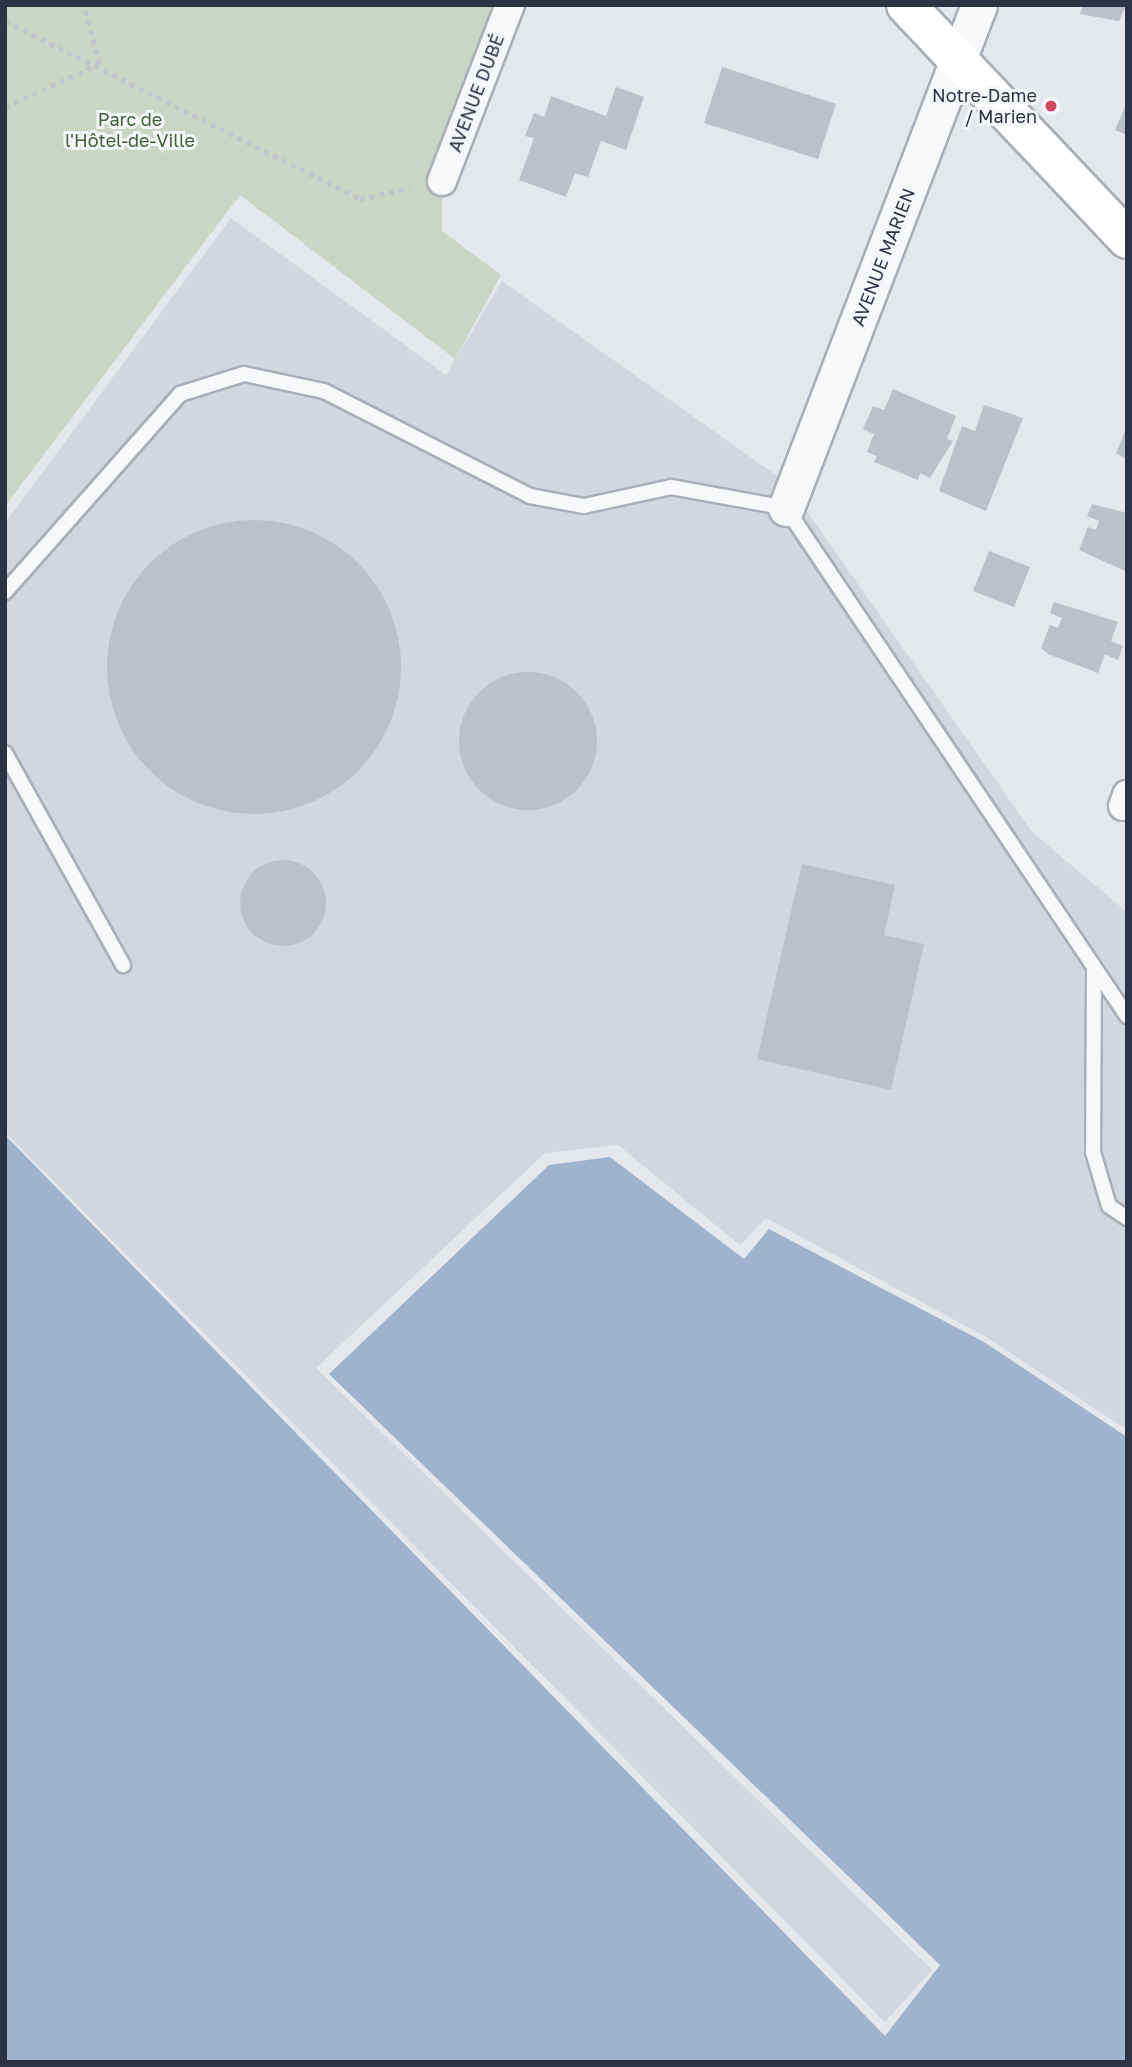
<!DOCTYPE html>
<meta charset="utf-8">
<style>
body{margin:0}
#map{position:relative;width:1132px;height:2067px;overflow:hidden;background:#e4e7ec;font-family:"Golos Text",sans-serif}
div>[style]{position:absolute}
.built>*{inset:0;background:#d2d6de}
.green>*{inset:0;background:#c9d6c5}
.water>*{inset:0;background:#9fb4cc}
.building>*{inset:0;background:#bbc0ca}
.round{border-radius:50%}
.path>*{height:4.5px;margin-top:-2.25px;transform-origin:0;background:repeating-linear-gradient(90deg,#c2c5cb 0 5px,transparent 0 10px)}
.roads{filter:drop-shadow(2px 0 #a9aeb7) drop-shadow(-2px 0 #a9aeb7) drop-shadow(0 2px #a9aeb7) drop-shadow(0 -2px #a9aeb7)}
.service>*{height:14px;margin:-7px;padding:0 7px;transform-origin:7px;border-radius:7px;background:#f7f8fa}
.minor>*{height:28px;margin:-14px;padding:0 14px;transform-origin:14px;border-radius:14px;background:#f7f8fa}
.tertiary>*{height:35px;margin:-17.5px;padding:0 17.5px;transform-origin:17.5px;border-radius:17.5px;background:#f7f8fa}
.secondary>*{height:38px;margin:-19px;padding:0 19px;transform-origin:19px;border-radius:19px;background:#fff}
.dots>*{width:19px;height:19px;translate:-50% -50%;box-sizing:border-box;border:4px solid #f4f6f9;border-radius:50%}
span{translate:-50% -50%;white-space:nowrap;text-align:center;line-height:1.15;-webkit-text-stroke:6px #f4f6f9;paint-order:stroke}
.street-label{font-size:18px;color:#2b3445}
.poi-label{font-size:18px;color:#2b3445}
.right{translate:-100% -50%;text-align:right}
.park-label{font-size:18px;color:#3f6138}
.frame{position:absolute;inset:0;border:7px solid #2b3445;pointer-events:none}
</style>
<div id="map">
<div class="built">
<div style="clip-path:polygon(231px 218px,446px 375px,502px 281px,787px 483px,1032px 832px,1127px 912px,1127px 1430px,986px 1337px,766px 1218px,740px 1245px,618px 1145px,545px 1153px,316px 1368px,932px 1970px,885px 2022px,5px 1132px,5px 523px)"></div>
</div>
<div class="green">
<div style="clip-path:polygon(5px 5px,510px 5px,442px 181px,442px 231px,501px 275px,455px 359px,240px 195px,5px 506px)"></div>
</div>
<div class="water">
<div style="clip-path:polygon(5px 1135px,885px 2036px,940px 1965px,329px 1374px,549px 1165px,610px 1157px,744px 1259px,769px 1229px,984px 1342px,1127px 1437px,1127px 2062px,5px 2062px)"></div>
</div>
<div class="building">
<div style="clip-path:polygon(1083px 5px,1126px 5px,1119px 21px,1080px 14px)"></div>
<div style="clip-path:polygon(722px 67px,836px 104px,818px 159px,704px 123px)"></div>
<div style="clip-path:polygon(616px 87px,644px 97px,626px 150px,601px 141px,588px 177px,575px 173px,566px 197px,519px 180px,534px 138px,525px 136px,534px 113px,544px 117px,551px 96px,606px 116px)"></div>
<div style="clip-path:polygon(1127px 102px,1127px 135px,1115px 130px)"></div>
<div style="clip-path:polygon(893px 389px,956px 416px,947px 439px,953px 441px,930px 478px,920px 473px,918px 480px,874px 462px,877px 456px,867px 452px,874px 434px,863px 429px,873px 406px,884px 410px)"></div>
<div style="clip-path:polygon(984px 405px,1023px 418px,986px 511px,939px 491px,962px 426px,975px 431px)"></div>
<div style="clip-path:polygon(1127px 426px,1127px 460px,1116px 453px)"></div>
<div style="clip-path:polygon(1092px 504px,1127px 513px,1127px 572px,1079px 550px,1088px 527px,1096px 530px,1099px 521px,1087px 516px)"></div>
<div class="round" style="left:107px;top:520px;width:294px;height:294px"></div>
<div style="clip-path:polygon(989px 551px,1030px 567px,1014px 607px,973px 591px)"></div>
<div style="clip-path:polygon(1054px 602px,1118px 622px,1111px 641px,1123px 646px,1118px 660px,1105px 654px,1098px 673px,1048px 654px,1041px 648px,1050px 625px,1058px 628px,1062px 618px,1050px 613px)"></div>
<div class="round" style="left:459px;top:672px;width:138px;height:138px"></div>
<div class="round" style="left:240px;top:860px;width:86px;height:86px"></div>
<div style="clip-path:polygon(802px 864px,895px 885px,884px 935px,924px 944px,891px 1090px,757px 1059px)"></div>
</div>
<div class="path">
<div style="left:5px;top:21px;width:397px;rotate:26.6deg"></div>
<div style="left:360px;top:199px;width:51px;rotate:-12.4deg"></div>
<div style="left:5px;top:107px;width:103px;rotate:-24.6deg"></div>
<div style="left:99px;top:64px;width:61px;rotate:-104.3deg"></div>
</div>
<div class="roads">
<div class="service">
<div style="left:5px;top:592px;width:264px;rotate:-48.5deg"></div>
<div style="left:180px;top:394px;width:67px;rotate:-17.4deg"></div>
<div style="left:244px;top:374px;width:82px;rotate:12deg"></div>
<div style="left:324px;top:391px;width:231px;rotate:27deg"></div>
<div style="left:530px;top:496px;width:55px;rotate:10.5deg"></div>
<div style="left:584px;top:506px;width:89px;rotate:-12.3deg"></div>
<div style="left:671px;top:487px;width:117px;rotate:10.3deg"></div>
<div style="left:786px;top:508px;width:612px;rotate:56.13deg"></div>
<div style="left:5px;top:753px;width:243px;rotate:60.9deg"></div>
<div style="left:1094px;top:970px;width:182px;rotate:90.3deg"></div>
<div style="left:1093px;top:1152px;width:56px;rotate:73.5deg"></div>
<div style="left:1109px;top:1206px;width:22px;rotate:34deg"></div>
</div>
<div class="minor">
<div style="left:442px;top:181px;width:189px;rotate:-68.9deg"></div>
<div style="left:1123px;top:806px;width:12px;rotate:-70deg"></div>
</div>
<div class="tertiary">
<div style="left:786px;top:508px;width:539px;rotate:-69.01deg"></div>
</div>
<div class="secondary">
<div style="left:906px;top:5px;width:322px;rotate:46.6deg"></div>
</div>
</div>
<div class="dots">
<div style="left:1051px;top:106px;background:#d1495b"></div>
</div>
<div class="street-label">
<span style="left:476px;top:93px;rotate:-69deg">AVENUE DUBÉ</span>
<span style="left:883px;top:257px;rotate:-69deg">AVENUE MARIEN</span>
</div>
<div class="poi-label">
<span class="right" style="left:1037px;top:106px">Notre-Dame<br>/ Marien</span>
</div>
<div class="park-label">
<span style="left:130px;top:130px">Parc de<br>l'Hôtel-de-Ville</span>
</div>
<div class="frame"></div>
</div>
